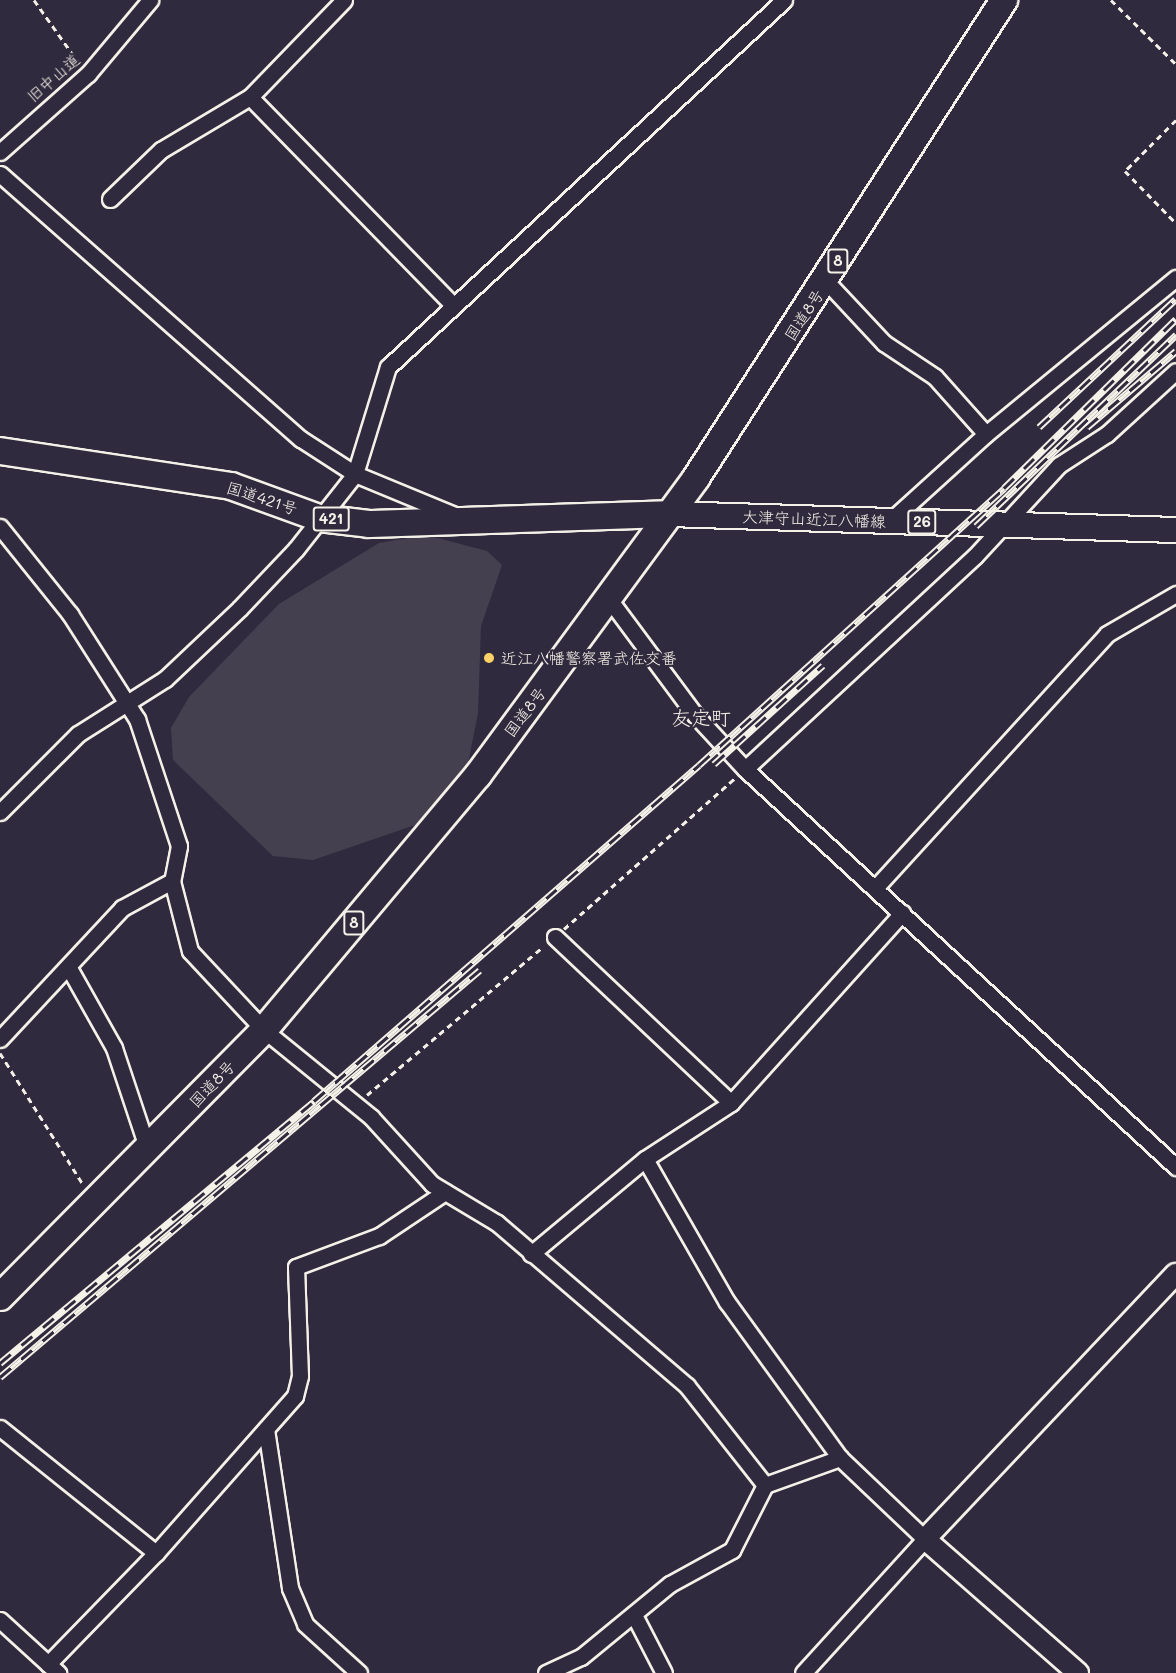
<!DOCTYPE html>
<meta charset="utf-8">
<style>
body{margin:0}
#map{position:relative;width:1176px;height:1673px;overflow:hidden;background:#2f2a3d;font-family:Mali,"Klee One",sans-serif}
div>[style]{position:absolute}
.green>*{inset:0;background:#454050}
.path>*{height:3px;margin-top:-1.5px;transform-origin:0;background:repeating-linear-gradient(90deg,#f4f1e8 0 6px,transparent 0 10.5px)}
.roads{filter:drop-shadow(2px 0 #f4f1e8) drop-shadow(-2px 0 #f4f1e8) drop-shadow(0 2px #f4f1e8) drop-shadow(0 -2px #f4f1e8)}
.minor>*{height:15px;margin:-7.5px;padding:0 7.5px;transform-origin:7.5px;border-radius:7.5px;background:#2f2a3d}
.tertiary>*{height:20px;margin:-10px;padding:0 10px;transform-origin:10px;border-radius:10px;background:#2f2a3d}
.primary>*{height:24px;margin:-12px;padding:0 12px;transform-origin:12px;border-radius:12px;background:#2f2a3d}
.trunk>*{height:26px;margin:-13px;padding:0 13px;transform-origin:13px;border-radius:13px;background:#2f2a3d}
.rail>*{height:7px;margin-top:-3.5px;transform-origin:0;background:repeating-linear-gradient(90deg,#2f2a3d 0 14px,#f4f1e8 0 28px);box-sizing:border-box;border-block:2px solid #f4f1e8}
.dots>*{width:16px;height:16px;translate:-50% -50%;box-sizing:border-box;border:3px solid #2f2a3d;border-radius:50%}
span{translate:-50% -50%;white-space:nowrap;text-align:center;line-height:1.15;-webkit-text-stroke:4.5px #2f2a3d;paint-order:stroke}
.shield-label span{padding:2px 4px;background:#2f2a3d;border:2px solid;border-radius:4px;-webkit-text-stroke-width:0}
.shield-label{font-size:15px;color:#f4f1e8;font-weight:700}
.street-label{font-size:16px;color:#f4f1e8}
.poi-label{font-size:16px;color:#f4f1e8}
.left{translate:0 -50%;text-align:left}
.quarter-label{font-size:20px;color:#f4f1e8}
</style>
<div id="map">
<div class="green">
<div style="clip-path:polygon(426px 535px,487px 551px,502px 565px,481px 626px,478px 713px,465px 779px,445px 809px,418px 824px,313px 860px,273px 856px,173px 760px,171px 728px,189px 697px,279px 604px,379px 543px)"></div>
</div>
<div class="path">
<div style="left:34px;top:0;width:76px;rotate:54.6deg"></div>
<div style="left:1111px;top:0;width:91px;rotate:44.6deg"></div>
<div style="left:1176px;top:120px;width:72px;rotate:135deg"></div>
<div style="left:1125px;top:171px;width:73px;rotate:45.6deg"></div>
<div style="left:564px;top:929px;width:228px;rotate:-41.4deg"></div>
<div style="left:0;top:1053px;width:157px;rotate:57.7deg"></div>
<div style="left:367px;top:1095px;width:230px;rotate:-40.1deg"></div>
</div>
<div class="roads">
<div class="minor">
<div style="left:344px;top:0;width:135px;rotate:134.1deg"></div>
<div style="left:250px;top:97px;width:289px;rotate:45.7deg"></div>
<div style="left:0;top:152px;width:118px;rotate:-41.6deg"></div>
<div style="left:88px;top:74px;width:97px;rotate:-50deg"></div>
<div style="left:0;top:174px;width:401px;rotate:41.4deg"></div>
<div style="left:301px;top:439px;width:64px;rotate:32.9deg"></div>
<div style="left:355px;top:474px;width:116px;rotate:22.4deg"></div>
<div style="left:110px;top:199px;width:71px;rotate:-43.9deg"></div>
<div style="left:161px;top:150px;width:104px;rotate:-30.8deg"></div>
<div style="left:826px;top:281px;width:85px;rotate:46.9deg"></div>
<div style="left:884px;top:343px;width:61px;rotate:33.7deg"></div>
<div style="left:935px;top:377px;width:76px;rotate:48.2deg"></div>
<div style="left:986px;top:434px;width:130px;rotate:137.8deg"></div>
<div style="left:986px;top:434px;width:246px;rotate:-39.4deg"></div>
<div style="left:0;top:527px;width:112px;rotate:51.2deg"></div>
<div style="left:70px;top:614px;width:125px;rotate:57.5deg"></div>
<div style="left:137px;top:719px;width:134px;rotate:71.7deg"></div>
<div style="left:179px;top:846px;width:36px;rotate:101deg"></div>
<div style="left:172px;top:881px;width:57px;rotate:151.6deg"></div>
<div style="left:122px;top:908px;width:179px;rotate:133deg"></div>
<div style="left:609px;top:599px;width:146px;rotate:53.4deg"></div>
<div style="left:696px;top:716px;width:72px;rotate:47.2deg"></div>
<div style="left:745px;top:769px;width:587px;rotate:42.72deg"></div>
<div style="left:745px;top:769px;width:313px;rotate:-42.8deg"></div>
<div style="left:975px;top:556px;width:124px;rotate:-47.3deg"></div>
<div style="left:1059px;top:465px;width:57px;rotate:-32.9deg"></div>
<div style="left:1107px;top:434px;width:93px;rotate:-42.4deg"></div>
<div style="left:0;top:812px;width:110px;rotate:-45deg"></div>
<div style="left:78px;top:734px;width:103px;rotate:-32.3deg"></div>
<div style="left:165px;top:679px;width:103px;rotate:-43.4deg"></div>
<div style="left:240px;top:608px;width:81px;rotate:-46.5deg"></div>
<div style="left:296px;top:549px;width:95px;rotate:-51.8deg"></div>
<div style="left:355px;top:474px;width:112px;rotate:-72.9deg"></div>
<div style="left:388px;top:367px;width:540px;rotate:-42.82deg"></div>
<div style="left:172px;top:881px;width:72px;rotate:75.6deg"></div>
<div style="left:190px;top:951px;width:108px;rotate:46.9deg"></div>
<div style="left:264px;top:1030px;width:138px;rotate:39.1deg"></div>
<div style="left:371px;top:1117px;width:91px;rotate:47.7deg"></div>
<div style="left:432px;top:1184px;width:76px;rotate:31deg"></div>
<div style="left:497px;top:1223px;width:250px;rotate:40.6deg"></div>
<div style="left:687px;top:1386px;width:126px;rotate:51.8deg"></div>
<div style="left:877px;top:886px;width:341px;rotate:-47.6deg"></div>
<div style="left:1107px;top:634px;width:80px;rotate:-30.1deg"></div>
<div style="left:555px;top:937px;width:242px;rotate:43.3deg"></div>
<div style="left:731px;top:1103px;width:103px;rotate:146.9deg"></div>
<div style="left:645px;top:1159px;width:165px;rotate:60.2deg"></div>
<div style="left:727px;top:1302px;width:193px;rotate:54.1deg"></div>
<div style="left:840px;top:1458px;width:117px;rotate:43.6deg"></div>
<div style="left:925px;top:1539px;width:181px;rotate:132.3deg"></div>
<div style="left:69px;top:968px;width:92px;rotate:60.6deg"></div>
<div style="left:114px;top:1048px;width:108px;rotate:71.6deg"></div>
<div style="left:731px;top:1103px;width:256px;rotate:-48deg"></div>
<div style="left:531px;top:1254px;width:148px;rotate:-39.8deg"></div>
<div style="left:0;top:1428px;width:200px;rotate:38.7deg"></div>
<div style="left:266px;top:1429px;width:161px;rotate:81.4deg"></div>
<div style="left:290px;top:1588px;width:39px;rotate:67deg"></div>
<div style="left:305px;top:1624px;width:73px;rotate:42.2deg"></div>
<div style="left:634px;top:1615px;width:65px;rotate:62.7deg"></div>
<div style="left:0;top:1620px;width:79px;rotate:42.4deg"></div>
<div style="left:48px;top:1664px;width:155px;rotate:-45.8deg"></div>
<div style="left:156px;top:1553px;width:210px;rotate:-48.5deg"></div>
<div style="left:295px;top:1396px;width:21px;rotate:-76deg"></div>
<div style="left:300px;top:1376px;width:109px;rotate:-92.1deg"></div>
<div style="left:296px;top:1267px;width:89px;rotate:-20.5deg"></div>
<div style="left:379px;top:1236px;width:79px;rotate:-33.7deg"></div>
<div style="left:546px;top:1673px;width:38px;rotate:-25deg"></div>
<div style="left:581px;top:1657px;width:115px;rotate:-39.4deg"></div>
<div style="left:670px;top:1584px;width:71px;rotate:-28.7deg"></div>
<div style="left:732px;top:1550px;width:73px;rotate:-63.1deg"></div>
<div style="left:765px;top:1485px;width:80px;rotate:-19.8deg"></div>
</div>
<div class="tertiary">
<div style="left:1078px;top:1673px;width:203px;rotate:-138.8deg"></div>
<div style="left:925px;top:1539px;width:365px;rotate:-46.6deg"></div>
</div>
<div class="primary">
<div style="left:669px;top:514px;width:507px;rotate:1.81deg"></div>
</div>
<div class="trunk">
<div style="left:0;top:451px;width:234px;rotate:8.6deg"></div>
<div style="left:231px;top:486px;width:94px;rotate:20deg"></div>
<div style="left:319px;top:518px;width:50px;rotate:6.8deg"></div>
<div style="left:369px;top:524px;width:300px;rotate:-1.9deg"></div>
<div style="left:0;top:1297px;width:375px;rotate:-45.3deg"></div>
<div style="left:264px;top:1030px;width:333px;rotate:-50deg"></div>
<div style="left:478px;top:775px;width:368px;rotate:-53.7deg"></div>
<div style="left:696px;top:478px;width:569px;rotate:-57.2deg"></div>
</div>
</div>
<div class="rail">
<div style="left:1039px;top:427px;width:187px;rotate:-43.1deg"></div>
<div style="left:1087px;top:427px;width:117px;rotate:-40.5deg"></div>
<div style="left:976px;top:526px;width:277px;rotate:-43.7deg"></div>
<div style="left:714px;top:764px;width:147px;rotate:-42.2deg"></div>
<div style="left:0;top:1363px;width:409px;rotate:-39.8deg"></div>
<div style="left:314px;top:1101px;width:511px;rotate:-41.11deg"></div>
<div style="left:699px;top:765px;width:412px;rotate:-42.2deg"></div>
<div style="left:1004px;top:488px;width:241px;rotate:-44.5deg"></div>
<div style="left:0;top:1377px;width:629px;rotate:-40.3deg"></div>
</div>
<div class="dots">
<div style="left:489px;top:658px;background:#ffd166"></div>
</div>
<div class="shield-label">
<span style="left:838px;top:261px">8</span>
<span style="left:331px;top:519px">421</span>
<span style="left:922px;top:522px">26</span>
<span style="left:354px;top:923px">8</span>
</div>
<div class="street-label">
<span style="left:53px;top:78px;rotate:-41deg">旧中山道</span>
<span style="left:804px;top:315px;rotate:-57deg">国道8号</span>
<span style="left:262px;top:498px;rotate:18deg">国道421号</span>
<span style="left:814px;top:519px;rotate:2deg">大津守山近江八幡線</span>
<span style="left:525px;top:712px;rotate:-53deg">国道8号</span>
<span style="left:212px;top:1084px;rotate:-46deg">国道8号</span>
</div>
<div class="poi-label">
<span class="left" style="left:501px;top:658px">近江八幡警察署武佐交番</span>
</div>
<div class="quarter-label">
<span style="left:701px;top:717px">友定町</span>
</div>
</div>
